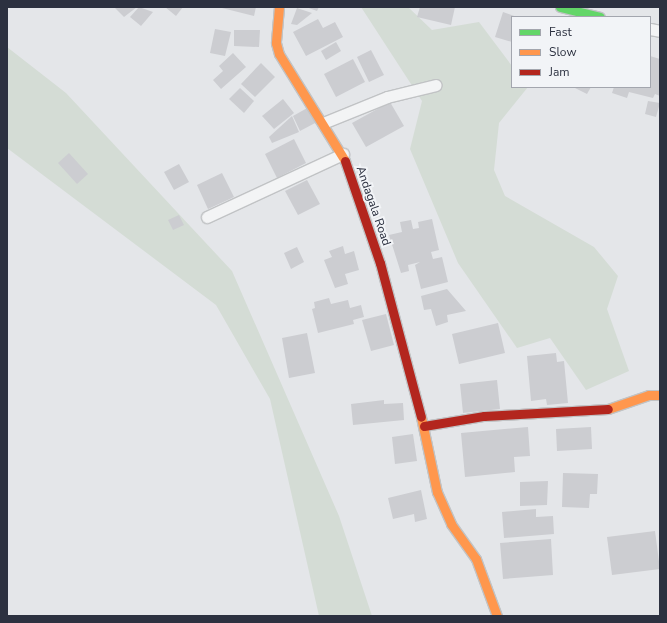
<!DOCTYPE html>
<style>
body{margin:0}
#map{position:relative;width:667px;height:623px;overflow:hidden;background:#e4e6e9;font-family:"Nunito Sans",sans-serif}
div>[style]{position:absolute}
.green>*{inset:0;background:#d4dcd5}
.building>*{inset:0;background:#cccdd1}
.roads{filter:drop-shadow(1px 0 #c1c3c5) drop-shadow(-1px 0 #c1c3c5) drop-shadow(0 1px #c1c3c5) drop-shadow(0 -1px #c1c3c5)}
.street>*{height:11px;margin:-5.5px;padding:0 5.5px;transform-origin:5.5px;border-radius:5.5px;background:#f3f4f5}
.fast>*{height:9px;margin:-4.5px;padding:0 4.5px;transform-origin:4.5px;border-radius:4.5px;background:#63d668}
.slow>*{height:9px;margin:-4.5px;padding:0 4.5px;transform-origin:4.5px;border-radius:4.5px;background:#ff974d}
.jam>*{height:9px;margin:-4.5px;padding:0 4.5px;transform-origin:4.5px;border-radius:4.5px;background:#b3261e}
span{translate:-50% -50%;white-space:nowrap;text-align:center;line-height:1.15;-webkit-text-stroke:4px #f2f4f7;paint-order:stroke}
.street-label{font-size:12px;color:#2c3140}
.frame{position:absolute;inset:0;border:8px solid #2c3140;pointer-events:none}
.legend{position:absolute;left:511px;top:16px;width:140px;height:72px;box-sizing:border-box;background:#f2f4f7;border:1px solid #a3a6ae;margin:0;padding:5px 7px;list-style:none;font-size:12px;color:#2c3140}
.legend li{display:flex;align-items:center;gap:8px;height:20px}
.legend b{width:20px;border:1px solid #a3a6ae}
</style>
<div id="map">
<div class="green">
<div style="clip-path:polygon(361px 7px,408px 7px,432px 30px,479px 22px,512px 66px,512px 87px,528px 87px,499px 123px,494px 170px,505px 196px,594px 247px,618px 276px,607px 309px,629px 371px,586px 390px,550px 338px,517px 348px,458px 263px,410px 149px,422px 101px)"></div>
<div style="clip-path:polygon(7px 47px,66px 93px,232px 271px,339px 516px,372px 616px,319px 616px,270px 399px,216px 305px,7px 148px)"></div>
</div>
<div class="building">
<div style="clip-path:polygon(114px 7px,137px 7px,124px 17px)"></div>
<div style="clip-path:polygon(139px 7px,153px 12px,141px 26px,130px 17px)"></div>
<div style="clip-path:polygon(165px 7px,183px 7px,176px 16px)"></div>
<div style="clip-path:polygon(218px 7px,256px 7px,254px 16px)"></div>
<div style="clip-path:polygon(306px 7px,319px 7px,317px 11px)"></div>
<div style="clip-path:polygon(420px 7px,455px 7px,451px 25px,417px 17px)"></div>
<div style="clip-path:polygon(297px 8px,312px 13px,297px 25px,291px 24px)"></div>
<div style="clip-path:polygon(503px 12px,517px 17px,512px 17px,512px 42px,495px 37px)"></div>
<div style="clip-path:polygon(318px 19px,323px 28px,335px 22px,343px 37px,306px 56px,293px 32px)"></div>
<div style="clip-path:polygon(215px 29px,231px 32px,225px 56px,210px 53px)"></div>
<div style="clip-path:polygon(234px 30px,260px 30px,259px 47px,234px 46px)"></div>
<div style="clip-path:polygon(336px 42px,341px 51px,326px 60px,321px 51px)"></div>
<div style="clip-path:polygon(371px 50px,384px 75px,369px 82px,357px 57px)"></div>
<div style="clip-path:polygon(233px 53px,246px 67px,221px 89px,213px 80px,223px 71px,219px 66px)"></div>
<div style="clip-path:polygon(650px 56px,660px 59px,660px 96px,655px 94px,653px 98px,629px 92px,627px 98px,612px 93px,614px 87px,650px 87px)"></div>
<div style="clip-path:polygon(353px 59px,365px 82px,336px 97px,324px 74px)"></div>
<div style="clip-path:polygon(261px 63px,275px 77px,255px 97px,241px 84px)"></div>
<div style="clip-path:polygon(573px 87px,591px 87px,587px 94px)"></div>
<div style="clip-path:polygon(240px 88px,254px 101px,244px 113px,229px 99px)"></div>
<div style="clip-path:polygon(283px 99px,294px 113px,274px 129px,262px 116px)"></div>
<div style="clip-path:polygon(648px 101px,660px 103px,656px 117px,645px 114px)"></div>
<div style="clip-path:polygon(390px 102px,404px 126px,366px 147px,352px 123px)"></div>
<div style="clip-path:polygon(309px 107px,317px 122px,300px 131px,293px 116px)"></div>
<div style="clip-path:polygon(292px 116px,299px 132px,272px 143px,269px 137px)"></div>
<div style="clip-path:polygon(294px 139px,306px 163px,277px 178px,265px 154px)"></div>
<div style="clip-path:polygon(69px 153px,88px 174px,77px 184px,58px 163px)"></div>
<div style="clip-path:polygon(179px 164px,189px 182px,174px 190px,164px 172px)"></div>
<div style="clip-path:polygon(222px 173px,234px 197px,208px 209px,197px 185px)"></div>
<div style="clip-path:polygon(307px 180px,320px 204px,298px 215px,285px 191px)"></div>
<div style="clip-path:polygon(179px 215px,184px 225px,173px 230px,168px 220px)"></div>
<div style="clip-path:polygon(432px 219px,439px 250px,431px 252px,433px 259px,442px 257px,448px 282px,421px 289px,415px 265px,420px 262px,408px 265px,409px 271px,401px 273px,389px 235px,402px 232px,400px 222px,411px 220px,413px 229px,419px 228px,418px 222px)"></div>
<div style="clip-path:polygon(343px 246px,345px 254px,354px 251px,359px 270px,345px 274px,348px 284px,335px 288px,324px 260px,332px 257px,329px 251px)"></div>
<div style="clip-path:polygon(297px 247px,304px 262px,291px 269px,284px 253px)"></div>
<div style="clip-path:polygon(447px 289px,466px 311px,447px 315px,448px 322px,436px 326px,431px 309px,424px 310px,421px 296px)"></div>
<div style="clip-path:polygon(329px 298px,331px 304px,348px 300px,350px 308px,361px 305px,364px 317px,353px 320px,354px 324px,318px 333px,312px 309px,315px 308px,314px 302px)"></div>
<div style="clip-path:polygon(386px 314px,394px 345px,371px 351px,362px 320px)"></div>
<div style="clip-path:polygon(498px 323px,505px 353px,459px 364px,452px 334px)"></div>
<div style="clip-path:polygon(307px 333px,315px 373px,289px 378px,282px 338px)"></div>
<div style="clip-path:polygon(556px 353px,557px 362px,564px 361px,568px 403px,547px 405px,546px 399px,531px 401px,527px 356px)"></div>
<div style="clip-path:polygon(497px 380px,500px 409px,463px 413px,460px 384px)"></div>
<div style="clip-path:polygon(384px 400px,384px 404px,403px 403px,404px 420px,353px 425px,351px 404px)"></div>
<div style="clip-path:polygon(528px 427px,530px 456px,514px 457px,515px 472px,465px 477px,461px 433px)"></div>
<div style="clip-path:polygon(591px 427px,592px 449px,557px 451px,556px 429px)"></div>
<div style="clip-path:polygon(413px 434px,417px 461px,395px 464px,392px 437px)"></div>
<div style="clip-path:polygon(563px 473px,598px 474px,597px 494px,590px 494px,589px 508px,562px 507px)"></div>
<div style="clip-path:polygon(548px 481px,547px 505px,520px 506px,520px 482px)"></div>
<div style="clip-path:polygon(421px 490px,427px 519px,415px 522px,414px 514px,393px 519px,388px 498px)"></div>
<div style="clip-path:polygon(536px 509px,536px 517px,553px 516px,554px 534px,504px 538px,502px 512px)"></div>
<div style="clip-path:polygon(655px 531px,660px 569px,612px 575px,607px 537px)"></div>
<div style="clip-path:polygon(551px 539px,553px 575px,503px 579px,500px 543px)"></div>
</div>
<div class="roads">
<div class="street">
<div style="left:650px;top:29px;width:10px;rotate:11deg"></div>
<div style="left:323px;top:123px;width:69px;rotate:-22.1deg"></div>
<div style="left:387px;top:97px;width:50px;rotate:-13.8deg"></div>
<div style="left:207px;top:217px;width:150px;rotate:-24.9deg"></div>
</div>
<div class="fast">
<div style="left:560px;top:7px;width:41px;rotate:14deg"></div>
</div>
<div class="slow">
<div style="left:279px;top:7px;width:36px;rotate:95deg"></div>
<div style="left:276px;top:43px;width:11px;rotate:75deg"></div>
<div style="left:279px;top:54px;width:126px;rotate:58.3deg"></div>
<div style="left:608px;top:409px;width:43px;rotate:-18.9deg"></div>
<div style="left:649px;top:395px;width:11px"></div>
<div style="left:421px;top:417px;width:77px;rotate:78deg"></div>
<div style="left:437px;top:492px;width:35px;rotate:66deg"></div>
<div style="left:451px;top:524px;width:43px;rotate:54.5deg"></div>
<div style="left:476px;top:559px;width:61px;rotate:69.8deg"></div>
</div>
<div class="jam">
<div style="left:345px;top:161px;width:108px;rotate:71.1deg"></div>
<div style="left:380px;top:263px;width:159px;rotate:75.1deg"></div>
<div style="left:424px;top:426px;width:61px;rotate:-9.5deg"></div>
<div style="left:484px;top:416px;width:124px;rotate:-3.2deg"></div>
</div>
</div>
<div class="street-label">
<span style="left:373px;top:206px;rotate:71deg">Andagala Road</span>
</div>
<div class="frame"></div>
<ul class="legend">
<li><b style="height:5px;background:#63d668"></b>Fast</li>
<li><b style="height:5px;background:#ff974d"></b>Slow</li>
<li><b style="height:5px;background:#b3261e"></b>Jam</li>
</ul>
</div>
